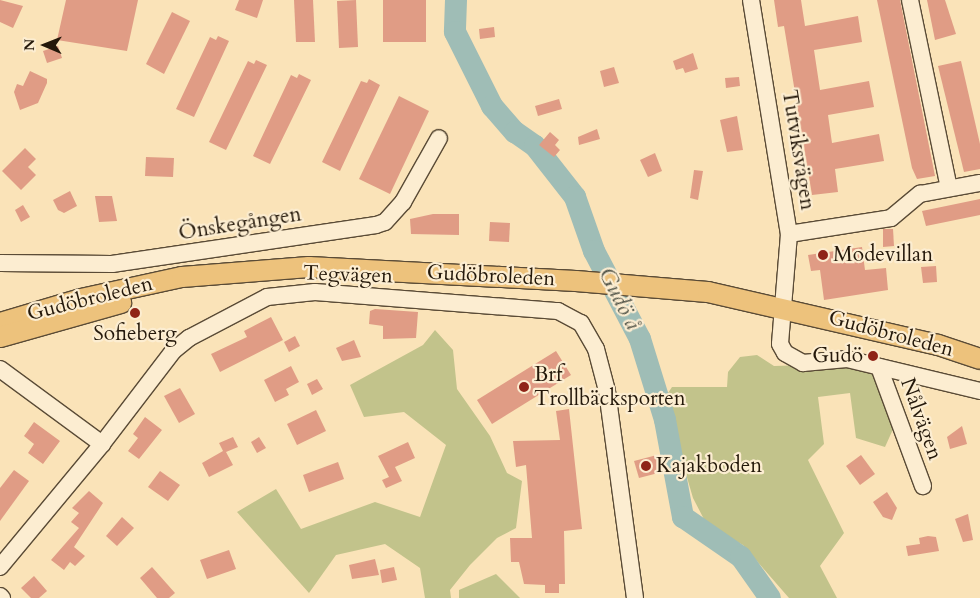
<!DOCTYPE html>
<meta charset="utf-8">
<style>
body{margin:0}
#map{position:relative;width:980px;height:598px;overflow:hidden;background:#fae3b8;font-family:Cardo,serif}
div>[style]{position:absolute}
.green>*{inset:0;background:#c2c38b}
.river>*{height:22px;margin:-11px;padding:0 11px;transform-origin:11px;border-radius:11px;background:#9fbdb6}
.building>*{inset:0;background:#e09c85}
.roads{filter:drop-shadow(1px 0 #5a4b36) drop-shadow(-1px 0 #5a4b36) drop-shadow(0 1px #5a4b36) drop-shadow(0 -1px #5a4b36)}
.minor>*{height:16px;margin:-8px;padding:0 8px;transform-origin:8px;border-radius:8px;background:#fcedd1}
.major>*{height:20px;margin:-10px;padding:0 10px;transform-origin:10px;border-radius:10px;background:#edc27c}
.dots>*{width:14px;height:14px;translate:-50% -50%;box-sizing:border-box;border:2px solid #fcedd1;border-radius:50%}
span{translate:-50% -50%;white-space:nowrap;text-align:center;line-height:1.15;-webkit-text-stroke:4.5px #fcedd1;paint-order:stroke}
.street-label{font-size:21px;color:#24180a}
.poi-label{font-size:21px;color:#24180a}
.left{translate:0 -50%;text-align:left}
.right{translate:-100% -50%;text-align:right}
.water-label{font-size:22px;color:#4f5246;font-style:italic}
.north{position:absolute;left:20px;top:20px;width:50px;height:50px;-webkit-text-stroke:4px #fcedd1;paint-order:stroke;rotate:271deg;font-size:14px;font-weight:700;line-height:20px;text-align:center;color:#24180a}
.north::after{content:'';display:block;margin:auto;width:18px;height:22px;background:#24180a;clip-path:polygon(50% 0,100% 100%,50% 72%,0 100%)}
</style>
<div id="map">
<div class="green">
<div style="clip-path:polygon(435px 330px,453px 350px,457px 389px,490px 436px,507px 473px,522px 481px,516px 528px,497px 538px,470px 565px,450px 590px,451px 598px,425px 598px,420px 568px,385px 544px,336px 555px,309px 593px,237px 512px,276px 489px,301px 529px,375px 502px,420px 517px,446px 445px,404px 412px,364px 417px,350px 385px,423px 345px)"></div>
<div style="clip-path:polygon(757px 355px,774px 366px,843px 364px,874px 372px,894px 427px,885px 447px,856px 438px,850px 393px,818px 397px,824px 444px,808px 460px,844px 533px,820px 566px,837px 598px,789px 598px,743px 545px,707px 525px,693px 498px,664px 399px,672px 387px,727px 387px,728px 372px,740px 357px)"></div>
<div style="clip-path:polygon(496px 574px,520px 598px,459px 598px,459px 590px)"></div>
</div>
<div class="river">
<div style="left:456px;top:0;width:32px;rotate:92deg"></div>
<div style="left:455px;top:32px;width:83px;rotate:63.4deg"></div>
<div style="left:492px;top:106px;width:35px;rotate:49deg"></div>
<div style="left:515px;top:132px;width:24px;rotate:35deg"></div>
<div style="left:535px;top:146px;width:65px;rotate:51.9deg"></div>
<div style="left:575px;top:197px;width:57px;rotate:70.6deg"></div>
<div style="left:594px;top:251px;width:99px;rotate:62.4deg"></div>
<div style="left:640px;top:339px;width:85px;rotate:72.8deg"></div>
<div style="left:665px;top:420px;width:99px;rotate:79.5deg"></div>
<div style="left:683px;top:517px;width:70px;rotate:34.6deg"></div>
<div style="left:741px;top:557px;width:50px;rotate:54.7deg"></div>
</div>
<div class="building">
<div style="clip-path:polygon(0 0,23px 6px,13px 28px,0 22px)"></div>
<div style="clip-path:polygon(66px 0,138px 0,127px 51px,57px 40px)"></div>
<div style="clip-path:polygon(239px 0,263px 0,257px 18px,235px 10px)"></div>
<div style="clip-path:polygon(294px 0,313px 0,315px 42px,296px 42px)"></div>
<div style="clip-path:polygon(356px 0,358px 47px,339px 48px,337px 1px)"></div>
<div style="clip-path:polygon(383px 0,426px 0,426px 42px,383px 42px)"></div>
<div style="clip-path:polygon(774px 0,801px 0,805px 26px,858px 16px,862px 42px,814px 50px,820px 90px,869px 81px,874px 107px,828px 115px,832px 143px,879px 134px,884px 161px,835px 169px,838px 192px,812px 195px,784px 26px,778px 27px)"></div>
<div style="clip-path:polygon(877px 0,900px 0,935px 176px,917px 179px,912px 168px)"></div>
<div style="clip-path:polygon(927px 0,945px 0,956px 34px,935px 40px)"></div>
<div style="clip-path:polygon(172px 12px,190px 21px,164px 74px,146px 64px)"></div>
<div style="clip-path:polygon(494px 27px,495px 37px,480px 39px,479px 29px)"></div>
<div style="clip-path:polygon(218px 36px,229px 41px,194px 117px,176px 109px,210px 37px,216px 40px)"></div>
<div style="clip-path:polygon(58px 46px,62px 58px,47px 63px,43px 51px)"></div>
<div style="clip-path:polygon(693px 53px,698px 69px,685px 73px,683px 68px,676px 70px,673px 61px)"></div>
<div style="clip-path:polygon(256px 60px,267px 65px,226px 150px,209px 142px,248px 61px,254px 64px)"></div>
<div style="clip-path:polygon(961px 61px,980px 144px,980px 169px,964px 172px,938px 66px)"></div>
<div style="clip-path:polygon(614px 67px,619px 83px,604px 87px,600px 71px)"></div>
<div style="clip-path:polygon(30px 71px,47px 79px,47px 83px,38px 103px,20px 110px,14px 92px,17px 84px,23px 86px)"></div>
<div style="clip-path:polygon(299px 74px,311px 80px,270px 164px,253px 156px,291px 75px,297px 78px)"></div>
<div style="clip-path:polygon(739px 77px,740px 86px,726px 88px,725px 78px)"></div>
<div style="clip-path:polygon(369px 79px,380px 85px,340px 171px,322px 162px,361px 81px,367px 83px)"></div>
<div style="clip-path:polygon(399px 96px,429px 111px,390px 194px,359px 179px)"></div>
<div style="clip-path:polygon(559px 99px,562px 109px,538px 116px,535px 106px)"></div>
<div style="clip-path:polygon(737px 116px,743px 150px,727px 152px,720px 120px)"></div>
<div style="clip-path:polygon(597px 129px,600px 139px,579px 145px,578px 137px)"></div>
<div style="clip-path:polygon(550px 132px,559px 140px,555px 145px,560px 150px,554px 157px,539px 145px)"></div>
<div style="clip-path:polygon(25px 148px,36px 159px,28px 167px,36px 175px,21px 190px,2px 171px)"></div>
<div style="clip-path:polygon(655px 153px,662px 171px,648px 177px,640px 160px)"></div>
<div style="clip-path:polygon(146px 157px,174px 158px,173px 177px,145px 176px)"></div>
<div style="clip-path:polygon(694px 170px,703px 171px,698px 200px,690px 198px)"></div>
<div style="clip-path:polygon(70px 191px,77px 206px,64px 213px,58px 210px,53px 200px)"></div>
<div style="clip-path:polygon(95px 196px,112px 196px,117px 221px,99px 222px)"></div>
<div style="clip-path:polygon(980px 199px,980px 215px,926px 226px,922px 211px)"></div>
<div style="clip-path:polygon(23px 205px,30px 217px,21px 222px,15px 210px)"></div>
<div style="clip-path:polygon(433px 214px,459px 214px,459px 235px,411px 234px,410px 219px)"></div>
<div style="clip-path:polygon(490px 222px,510px 223px,509px 242px,489px 241px)"></div>
<div style="clip-path:polygon(883px 229px,893px 229px,894px 246px,883px 247px)"></div>
<div style="clip-path:polygon(862px 247px,865px 270px,886px 268px,888px 290px,824px 300px,820px 270px,811px 271px,808px 255px)"></div>
<div style="clip-path:polygon(936px 266px,937px 282px,923px 283px,921px 267px)"></div>
<div style="clip-path:polygon(375px 309px,418px 312px,416px 338px,383px 339px,383px 326px,369px 324px,370px 311px)"></div>
<div style="clip-path:polygon(271px 317px,283px 340px,220px 372px,211px 354px,247px 337px,244px 331px)"></div>
<div style="clip-path:polygon(295px 336px,300px 346px,289px 352px,284px 342px)"></div>
<div style="clip-path:polygon(354px 340px,361px 357px,342px 361px,336px 348px)"></div>
<div style="clip-path:polygon(556px 351px,571px 375px,492px 424px,477px 400px)"></div>
<div style="clip-path:polygon(291px 366px,299px 382px,286px 389px,289px 395px,275px 402px,264px 380px)"></div>
<div style="clip-path:polygon(317px 379px,323px 389px,312px 395px,307px 384px)"></div>
<div style="clip-path:polygon(180px 388px,195px 414px,179px 423px,164px 396px)"></div>
<div style="clip-path:polygon(569px 409px,582px 529px,564px 531px,565px 584px,559px 584px,559px 593px,545px 593px,545px 585px,524px 584px,519px 562px,511px 562px,510px 538px,532px 538px,526px 465px,516px 467px,513px 441px,560px 440px,556px 411px)"></div>
<div style="clip-path:polygon(316px 410px,326px 431px,297px 445px,287px 424px)"></div>
<div style="clip-path:polygon(145px 417px,162px 430px,139px 459px,128px 451px,138px 438px,133px 434px)"></div>
<div style="clip-path:polygon(34px 422px,60px 441px,43px 464px,28px 453px,34px 444px,24px 436px)"></div>
<div style="clip-path:polygon(962px 426px,967px 444px,950px 449px,947px 437px)"></div>
<div style="clip-path:polygon(233px 437px,238px 447px,226px 452px,233px 465px,209px 477px,202px 463px,223px 451px,219px 443px)"></div>
<div style="clip-path:polygon(259px 437px,266px 448px,257px 453px,251px 442px)"></div>
<div style="clip-path:polygon(408px 442px,415px 458px,395px 467px,402px 481px,386px 488px,382px 480px,389px 477px,378px 456px)"></div>
<div style="clip-path:polygon(657px 455px,662px 472px,639px 478px,634px 461px)"></div>
<div style="clip-path:polygon(861px 455px,875px 474px,860px 485px,846px 466px)"></div>
<div style="clip-path:polygon(338px 462px,344px 479px,309px 492px,303px 475px)"></div>
<div style="clip-path:polygon(14px 470px,29px 481px,0 521px,0 488px)"></div>
<div style="clip-path:polygon(160px 471px,180px 485px,168px 501px,148px 487px)"></div>
<div style="clip-path:polygon(89px 491px,103px 503px,74px 547px,85px 556px,75px 566px,70px 562px,64px 570px,51px 560px,79px 528px,71px 522px,79px 513px,72px 508px)"></div>
<div style="clip-path:polygon(887px 492px,897px 508px,892px 520px,883px 517px,873px 502px)"></div>
<div style="clip-path:polygon(968px 514px,973px 540px,963px 542px,955px 519px)"></div>
<div style="clip-path:polygon(122px 517px,134px 528px,117px 546px,106px 536px)"></div>
<div style="clip-path:polygon(928px 536px,936px 537px,939px 551px,908px 556px,906px 546px,920px 544px,919px 538px)"></div>
<div style="clip-path:polygon(229px 550px,236px 569px,207px 579px,200px 560px)"></div>
<div style="clip-path:polygon(375px 559px,379px 575px,352px 579px,349px 565px)"></div>
<div style="clip-path:polygon(152px 567px,175px 593px,169px 598px,157px 598px,140px 578px)"></div>
<div style="clip-path:polygon(394px 567px,397px 580px,382px 583px,380px 570px)"></div>
<div style="clip-path:polygon(34px 576px,47px 591px,39px 598px,31px 598px,21px 588px)"></div>
</div>
<div class="roads">
<div class="minor">
<div style="left:751px;top:0;width:237px;rotate:80.8deg"></div>
<div style="left:789px;top:234px;width:110px;rotate:94.7deg"></div>
<div style="left:780px;top:344px;width:10px;rotate:61deg"></div>
<div style="left:785px;top:353px;width:21px;rotate:29deg"></div>
<div style="left:803px;top:363px;width:44px;rotate:-5.2deg"></div>
<div style="left:847px;top:359px;width:137px;rotate:13.5deg"></div>
<div style="left:910px;top:0;width:192px;rotate:78.3deg"></div>
<div style="left:789px;top:234px;width:103px;rotate:-8.9deg"></div>
<div style="left:891px;top:218px;width:38px;rotate:-40deg"></div>
<div style="left:920px;top:194px;width:61px;rotate:-10.4deg"></div>
<div style="left:0;top:263px;width:112px;rotate:0.5deg"></div>
<div style="left:112px;top:264px;width:267px;rotate:-8.4deg"></div>
<div style="left:376px;top:225px;width:9px;rotate:-18deg"></div>
<div style="left:385px;top:222px;width:27px;rotate:-48deg"></div>
<div style="left:403px;top:202px;width:73px;rotate:-60.6deg"></div>
<div style="left:879px;top:367px;width:127px;rotate:69.7deg"></div>
<div style="left:0;top:369px;width:127px;rotate:36.3deg"></div>
<div style="left:102px;top:444px;width:117px;rotate:-52.6deg"></div>
<div style="left:173px;top:351px;width:21px;rotate:-39deg"></div>
<div style="left:189px;top:338px;width:88px;rotate:-27.7deg"></div>
<div style="left:267px;top:297px;width:48px;rotate:-5.9deg"></div>
<div style="left:315px;top:292px;width:244px;rotate:4.5deg"></div>
<div style="left:558px;top:311px;width:26px;rotate:28deg"></div>
<div style="left:581px;top:323px;width:30px;rotate:60deg"></div>
<div style="left:596px;top:349px;width:43px;rotate:75.3deg"></div>
<div style="left:607px;top:391px;width:209px;rotate:82.3deg"></div>
<div style="left:0;top:567px;width:160px;rotate:-50.3deg"></div>
<div style="left:0;top:596px;width:3px;rotate:45deg"></div>
</div>
<div class="major">
<div style="left:0;top:323px;width:84px;rotate:-16.5deg"></div>
<div style="left:81px;top:299px;width:103px;rotate:-12.3deg"></div>
<div style="left:182px;top:277px;width:127px;rotate:-4.5deg"></div>
<div style="left:309px;top:267px;width:267px;rotate:3deg"></div>
<div style="left:576px;top:281px;width:132px;rotate:4.8deg"></div>
<div style="left:708px;top:292px;width:236px;rotate:13deg"></div>
<div style="left:938px;top:345px;width:44px;rotate:18.4deg"></div>
<div style="left:0;top:337px;width:126px;rotate:-15.7deg"></div>
</div>
</div>
<div class="dots">
<div style="left:823px;top:255px;background:#8f2418"></div>
<div style="left:135px;top:313px;background:#8f2418"></div>
<div style="left:873px;top:356px;background:#8f2418"></div>
<div style="left:524px;top:387px;background:#8f2418"></div>
<div style="left:646px;top:466px;background:#8f2418"></div>
</div>
<div class="street-label">
<span style="left:798px;top:150px;rotate:81deg">Tutviksvägen</span>
<span style="left:240px;top:224px;rotate:-9deg">Önskegången</span>
<span style="left:348px;top:275px;rotate:2deg">Tegvägen</span>
<span style="left:491px;top:276px;rotate:3deg">Gudöbroleden</span>
<span style="left:90px;top:299px;rotate:-14deg">Gudöbroleden</span>
<span style="left:891px;top:334px;rotate:15deg">Gudöbroleden</span>
<span style="left:921px;top:419px;rotate:70deg">Nålvägen</span>
</div>
<div class="poi-label">
<span class="left" style="left:833px;top:255px">Modevillan</span>
<span style="left:135px;top:334px">Sofieberg</span>
<span class="right" style="left:863px;top:356px">Gudö</span>
<span class="left" style="left:534px;top:387px">Brf<br>Trollbäcksporten</span>
<span class="left" style="left:656px;top:466px">Kajakboden</span>
</div>
<div class="water-label">
<span style="left:619px;top:299px;rotate:63deg">Gudö å</span>
</div>
<div class="north">N</div>
</div>
